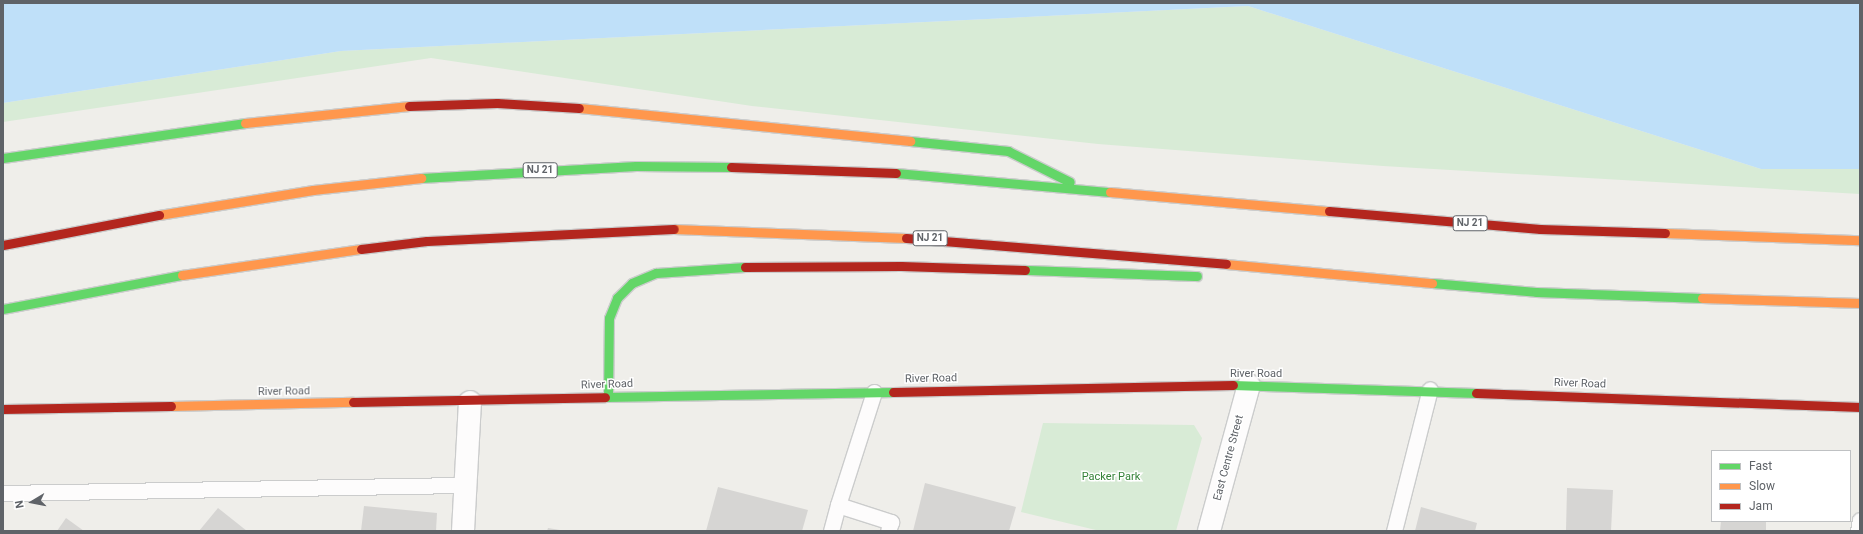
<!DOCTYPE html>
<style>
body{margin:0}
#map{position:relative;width:1863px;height:534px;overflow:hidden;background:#efeeea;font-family:Roboto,sans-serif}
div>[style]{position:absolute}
.green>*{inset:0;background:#d8ebd6}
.water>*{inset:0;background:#bfe0f9}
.building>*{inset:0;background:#d6d5d3}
.roads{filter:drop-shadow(1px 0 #cbcccc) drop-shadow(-1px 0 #cbcccc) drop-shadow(0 1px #cbcccc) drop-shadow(0 -1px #cbcccc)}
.lane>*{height:15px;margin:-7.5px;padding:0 7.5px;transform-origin:7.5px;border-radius:7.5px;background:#fdfcfc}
.street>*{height:22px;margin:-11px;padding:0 11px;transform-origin:11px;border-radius:11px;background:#fdfcfc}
.fast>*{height:9px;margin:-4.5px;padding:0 4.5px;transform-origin:4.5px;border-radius:4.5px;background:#63d668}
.slow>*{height:9px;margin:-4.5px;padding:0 4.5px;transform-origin:4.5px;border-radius:4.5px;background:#ff974d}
.jam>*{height:9px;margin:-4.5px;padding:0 4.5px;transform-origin:4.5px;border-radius:4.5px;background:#b3261e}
span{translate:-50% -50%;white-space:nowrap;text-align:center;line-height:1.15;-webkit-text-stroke:3px #fff;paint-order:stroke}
.shield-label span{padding:1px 3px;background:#fff;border:1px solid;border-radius:3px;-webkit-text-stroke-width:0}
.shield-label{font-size:10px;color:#5f6368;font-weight:700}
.street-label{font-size:11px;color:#5f6368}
.park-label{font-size:11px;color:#348238}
.frame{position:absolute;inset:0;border:4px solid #5f6368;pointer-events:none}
.legend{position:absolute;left:1711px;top:450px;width:140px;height:72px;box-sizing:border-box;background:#fff;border:1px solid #bfc1c3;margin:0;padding:5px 7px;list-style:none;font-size:12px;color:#5f6368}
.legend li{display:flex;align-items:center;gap:8px;height:20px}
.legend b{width:20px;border:1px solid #bfc1c3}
.north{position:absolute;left:12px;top:482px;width:40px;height:40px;-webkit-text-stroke:3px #fff;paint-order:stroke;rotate:260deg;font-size:11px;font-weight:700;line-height:16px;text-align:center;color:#5f6368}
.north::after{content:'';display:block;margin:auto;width:14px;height:18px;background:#5f6368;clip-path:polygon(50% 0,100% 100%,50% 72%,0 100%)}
</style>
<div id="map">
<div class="green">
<div style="clip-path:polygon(1248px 6px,1761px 169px,1860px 169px,1860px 194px,1383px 166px,1098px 144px,752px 106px,431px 58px,3px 122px,3px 103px,341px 51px)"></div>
<div style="clip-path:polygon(1043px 423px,1194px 425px,1202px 438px,1176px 531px,1100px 531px,1021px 512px)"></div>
</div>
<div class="water">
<div style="clip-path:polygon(3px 3px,1860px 3px,1860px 169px,1761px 169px,1248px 6px,341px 51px,3px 103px)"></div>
</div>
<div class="building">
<div style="clip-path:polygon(925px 483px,1016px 507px,1009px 531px,913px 531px)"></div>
<div style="clip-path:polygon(718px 487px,808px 510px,802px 531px,706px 531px)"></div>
<div style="clip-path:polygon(1567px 488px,1613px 490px,1611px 531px,1566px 531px)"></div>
<div style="clip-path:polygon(364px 506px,437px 513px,436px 531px,361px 531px)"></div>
<div style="clip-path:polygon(1421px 507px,1477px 523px,1475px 531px,1415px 531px)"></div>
<div style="clip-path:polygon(218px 508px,247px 531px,199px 531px)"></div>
<div style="clip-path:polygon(66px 518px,84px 531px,57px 531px)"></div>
<div style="clip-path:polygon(1721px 521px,1766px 521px,1766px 531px,1720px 531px)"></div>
<div style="clip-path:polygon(548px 528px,560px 530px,560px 531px,547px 531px)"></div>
</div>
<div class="roads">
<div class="lane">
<div style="left:874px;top:392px;width:119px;rotate:107.7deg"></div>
<div style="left:838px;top:505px;width:56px;rotate:17.8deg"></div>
<div style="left:891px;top:522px;width:9px;rotate:108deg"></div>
<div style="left:3px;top:493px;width:462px;rotate:-1deg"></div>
<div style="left:831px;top:531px;width:27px;rotate:-75deg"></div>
<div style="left:1394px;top:531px;width:146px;rotate:-75.8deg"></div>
<div style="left:1858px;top:531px;width:11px;rotate:-80deg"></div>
</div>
<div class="street">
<div style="left:463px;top:531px;width:129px;rotate:-86.9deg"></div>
<div style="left:1209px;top:531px;width:151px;rotate:-74.7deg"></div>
</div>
<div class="fast">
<div style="left:910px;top:141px;width:99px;rotate:5.8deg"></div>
<div style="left:1008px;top:151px;width:69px;rotate:26.6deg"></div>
<div style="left:3px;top:158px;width:245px;rotate:-8.2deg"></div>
<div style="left:896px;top:173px;width:215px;rotate:5.1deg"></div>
<div style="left:421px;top:178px;width:215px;rotate:-3.2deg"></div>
<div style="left:636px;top:166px;width:95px;rotate:0.6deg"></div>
<div style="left:1025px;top:270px;width:172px;rotate:2deg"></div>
<div style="left:1432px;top:283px;width:104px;rotate:4.9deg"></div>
<div style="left:1536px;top:292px;width:166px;rotate:2.1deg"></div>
<div style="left:3px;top:309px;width:182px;rotate:-10.8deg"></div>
<div style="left:1233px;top:385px;width:243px;rotate:1.9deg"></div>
<div style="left:605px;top:397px;width:288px;rotate:-1deg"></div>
<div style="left:608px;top:397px;width:79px;rotate:-89.3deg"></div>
<div style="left:609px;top:318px;width:22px;rotate:-68deg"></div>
<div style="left:617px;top:298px;width:21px;rotate:-45deg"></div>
<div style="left:632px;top:283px;width:26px;rotate:-23deg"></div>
<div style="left:656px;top:273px;width:89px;rotate:-3.9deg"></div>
</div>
<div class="slow">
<div style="left:579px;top:108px;width:333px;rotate:5.7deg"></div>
<div style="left:245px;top:123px;width:165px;rotate:-5.9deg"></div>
<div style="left:1110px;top:192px;width:220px;rotate:5deg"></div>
<div style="left:159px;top:215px;width:156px;rotate:-9.2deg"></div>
<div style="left:313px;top:190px;width:109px;rotate:-6.3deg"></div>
<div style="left:674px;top:229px;width:232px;rotate:2.2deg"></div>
<div style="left:1665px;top:233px;width:195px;rotate:2.1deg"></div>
<div style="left:1226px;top:264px;width:207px;rotate:5.3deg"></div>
<div style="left:182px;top:275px;width:181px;rotate:-8.3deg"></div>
<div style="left:1702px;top:298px;width:158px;rotate:1.8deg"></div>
<div style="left:171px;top:406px;width:182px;rotate:-1.3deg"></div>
</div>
<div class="jam">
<div style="left:409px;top:106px;width:88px;rotate:-2deg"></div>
<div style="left:497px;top:103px;width:82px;rotate:3.5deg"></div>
<div style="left:731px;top:167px;width:165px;rotate:2.1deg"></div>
<div style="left:1329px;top:211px;width:212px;rotate:4.9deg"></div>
<div style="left:1540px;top:229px;width:125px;rotate:1.8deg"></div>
<div style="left:906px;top:238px;width:321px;rotate:4.6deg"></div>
<div style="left:3px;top:245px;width:159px;rotate:-10.9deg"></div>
<div style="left:361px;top:249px;width:66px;rotate:-6.9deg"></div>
<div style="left:427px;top:241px;width:247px;rotate:-2.8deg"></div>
<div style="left:745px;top:267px;width:156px;rotate:-0.4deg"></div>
<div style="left:901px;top:266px;width:124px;rotate:1.8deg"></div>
<div style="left:893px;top:392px;width:340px;rotate:-1.2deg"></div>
<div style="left:1476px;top:393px;width:384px;rotate:2.1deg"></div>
<div style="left:353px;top:402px;width:252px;rotate:-1.1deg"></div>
<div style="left:3px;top:409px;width:168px;rotate:-1deg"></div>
</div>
</div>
<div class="shield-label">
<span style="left:540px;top:170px">NJ 21</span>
<span style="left:1470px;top:223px">NJ 21</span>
<span style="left:930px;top:238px">NJ 21</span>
</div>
<div class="street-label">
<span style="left:1256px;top:374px">River Road</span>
<span style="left:931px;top:379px;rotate:-1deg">River Road</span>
<span style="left:1580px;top:384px;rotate:2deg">River Road</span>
<span style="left:607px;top:385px;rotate:-2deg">River Road</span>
<span style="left:284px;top:392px;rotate:-1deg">River Road</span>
<span style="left:1229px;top:458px;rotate:-75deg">East Centre Street</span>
</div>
<div class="park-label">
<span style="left:1111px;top:477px">Packer Park</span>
</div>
<div class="frame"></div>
<ul class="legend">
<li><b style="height:5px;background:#63d668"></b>Fast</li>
<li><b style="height:5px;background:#ff974d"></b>Slow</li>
<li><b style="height:5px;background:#b3261e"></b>Jam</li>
</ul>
<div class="north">N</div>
</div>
